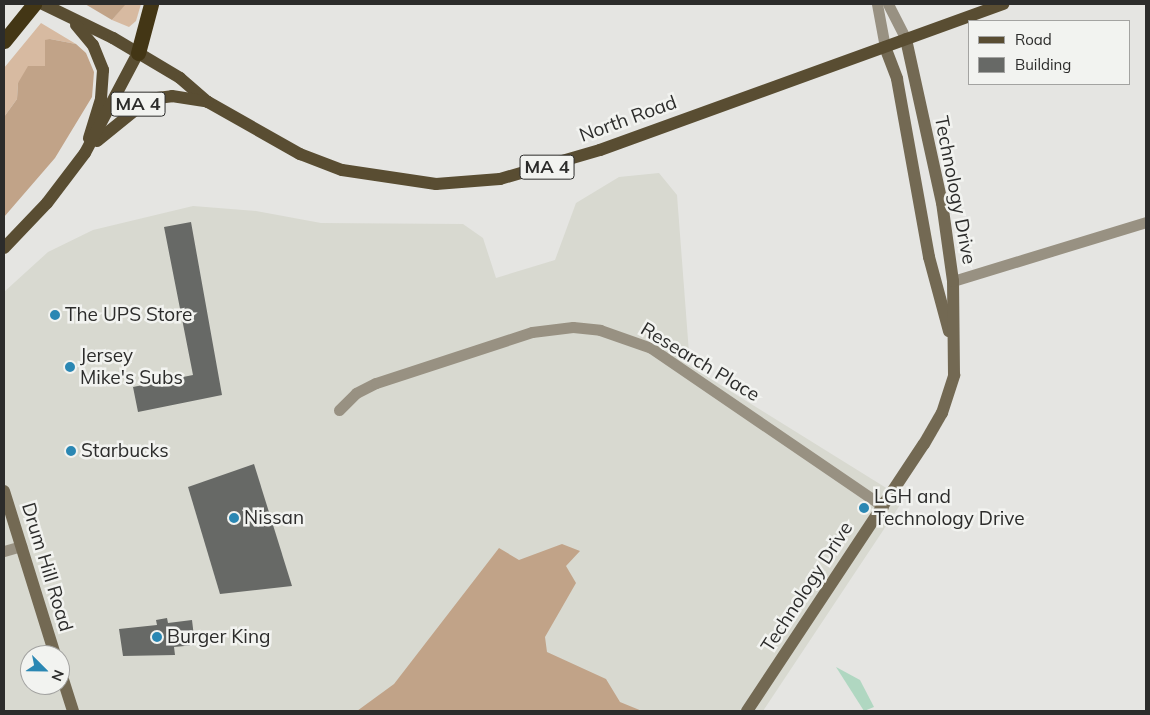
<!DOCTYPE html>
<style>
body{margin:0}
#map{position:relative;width:1150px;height:715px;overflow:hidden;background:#e5e5e2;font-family:Mulish,sans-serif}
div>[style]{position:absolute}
.built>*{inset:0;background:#d8d9d0}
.green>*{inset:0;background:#d7baa1}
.forest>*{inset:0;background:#c1a388}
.water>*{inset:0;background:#b0d7c1}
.building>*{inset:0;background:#676966}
.street>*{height:11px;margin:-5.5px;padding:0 5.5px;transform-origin:5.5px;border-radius:5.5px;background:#989182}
.secondary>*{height:12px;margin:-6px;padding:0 6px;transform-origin:6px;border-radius:6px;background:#736953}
.primary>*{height:12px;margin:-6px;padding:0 6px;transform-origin:6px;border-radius:6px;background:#594d32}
.highway>*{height:15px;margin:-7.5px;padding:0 7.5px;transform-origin:7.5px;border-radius:7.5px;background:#433615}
.dots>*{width:14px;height:14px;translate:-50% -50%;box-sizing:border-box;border:2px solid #f2f3f0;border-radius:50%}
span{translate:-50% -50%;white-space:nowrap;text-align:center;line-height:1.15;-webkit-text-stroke:5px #f2f3f0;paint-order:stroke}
.shield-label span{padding:1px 4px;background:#f2f3f0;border:1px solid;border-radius:4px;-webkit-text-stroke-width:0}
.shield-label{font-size:18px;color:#2c2c2b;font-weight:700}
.street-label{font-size:19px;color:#2c2c2b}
.poi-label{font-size:19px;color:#2c2c2b}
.left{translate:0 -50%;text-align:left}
.frame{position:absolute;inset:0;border:5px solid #2c2c2b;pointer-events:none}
.legend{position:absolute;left:968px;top:20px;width:162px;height:65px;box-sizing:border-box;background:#f2f3f0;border:1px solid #a3a3a1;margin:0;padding:6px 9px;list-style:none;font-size:15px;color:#2c2c2b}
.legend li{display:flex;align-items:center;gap:10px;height:25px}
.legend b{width:25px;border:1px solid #a3a3a1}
.north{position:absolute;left:20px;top:645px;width:50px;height:50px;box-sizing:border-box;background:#f2f3f0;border:1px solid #a3a3a1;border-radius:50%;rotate:113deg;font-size:14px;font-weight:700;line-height:20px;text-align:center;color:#2c2c2b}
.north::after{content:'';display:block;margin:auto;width:18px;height:22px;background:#2a87b3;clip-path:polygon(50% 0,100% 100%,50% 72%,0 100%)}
</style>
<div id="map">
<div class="built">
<div style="clip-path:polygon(evenodd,659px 173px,677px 195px,690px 366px,904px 499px,763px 711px,4px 711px,4px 292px,48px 252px,93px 230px,193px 206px,256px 211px,321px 223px,463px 224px,483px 238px,496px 278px,555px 260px,576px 203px,619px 177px,659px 173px,30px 655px,60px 655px,60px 685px,30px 685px,30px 655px)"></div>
</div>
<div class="green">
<div style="clip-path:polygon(125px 4px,141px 4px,136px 21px,129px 27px,112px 20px)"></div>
<div style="clip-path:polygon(41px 23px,76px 44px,50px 39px,45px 66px,18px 83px,17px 99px,4px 117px,4px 68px)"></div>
</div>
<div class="forest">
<div style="clip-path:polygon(85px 4px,125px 4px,125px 5px,112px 20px)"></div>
<div style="clip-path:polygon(50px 39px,76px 44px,86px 53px,94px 72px,92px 97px,55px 158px,4px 217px,4px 117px,17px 99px,18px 83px,28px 66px,45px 66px,45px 40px)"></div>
<div style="clip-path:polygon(562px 544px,580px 551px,566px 566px,576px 583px,545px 637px,547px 652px,606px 679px,620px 702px,642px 711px,357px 711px,394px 684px,499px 548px,519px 560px)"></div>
</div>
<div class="water">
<div style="clip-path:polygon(836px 667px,860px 680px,874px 707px,864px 711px)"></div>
</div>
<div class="building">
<div style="clip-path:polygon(191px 222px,222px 395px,138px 412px,133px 387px,193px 375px,164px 227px)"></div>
<div style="clip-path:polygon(254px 464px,292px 586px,220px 594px,188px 487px)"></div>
<div style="clip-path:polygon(167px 618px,168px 623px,192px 620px,195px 645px,174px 647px,175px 655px,123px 656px,119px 629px,157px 625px,156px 620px)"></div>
</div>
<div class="street">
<div style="left:877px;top:4px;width:44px;rotate:79.5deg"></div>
<div style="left:888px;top:4px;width:39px;rotate:63deg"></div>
<div style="left:953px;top:281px;width:202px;rotate:-17deg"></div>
<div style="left:339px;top:410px;width:24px;rotate:-45deg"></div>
<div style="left:356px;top:393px;width:22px;rotate:-27deg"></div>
<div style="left:376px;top:383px;width:164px;rotate:-18.1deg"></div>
<div style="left:532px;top:332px;width:41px;rotate:-7deg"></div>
<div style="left:573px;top:327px;width:27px;rotate:6deg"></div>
<div style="left:600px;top:330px;width:54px;rotate:19.4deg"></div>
<div style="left:651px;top:348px;width:281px;rotate:34.3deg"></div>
<div style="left:4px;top:551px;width:18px;rotate:-16deg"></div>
</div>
<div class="secondary">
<div style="left:885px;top:47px;width:34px;rotate:69deg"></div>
<div style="left:897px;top:79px;width:181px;rotate:79.8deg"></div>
<div style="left:929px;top:257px;width:77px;rotate:74.9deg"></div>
<div style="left:4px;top:491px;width:172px;rotate:72.7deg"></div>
<div style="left:60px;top:670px;width:43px;rotate:72.4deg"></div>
<div style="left:747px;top:711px;width:320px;rotate:-56.5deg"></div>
<div style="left:924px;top:444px;width:36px;rotate:-60deg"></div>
<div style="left:942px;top:413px;width:40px;rotate:-72deg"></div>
<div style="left:954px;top:375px;width:94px;rotate:-90.6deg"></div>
<div style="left:953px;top:281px;width:79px;rotate:-98deg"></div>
<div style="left:942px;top:203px;width:168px;rotate:-102.4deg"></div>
</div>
<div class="primary">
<div style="left:43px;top:4px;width:78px;rotate:25.9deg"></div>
<div style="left:113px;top:38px;width:78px;rotate:30.8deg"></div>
<div style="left:180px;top:78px;width:37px;rotate:41deg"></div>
<div style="left:208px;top:102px;width:106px;rotate:29.5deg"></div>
<div style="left:300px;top:154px;width:45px;rotate:20.9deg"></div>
<div style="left:342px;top:170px;width:95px;rotate:8.5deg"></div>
<div style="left:436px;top:184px;width:64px;rotate:-4.5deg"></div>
<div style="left:500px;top:179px;width:104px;rotate:-16.2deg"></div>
<div style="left:600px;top:150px;width:429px;rotate:-19.9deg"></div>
<div style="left:76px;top:25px;width:26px;rotate:50deg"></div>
<div style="left:93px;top:45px;width:27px;rotate:68deg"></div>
<div style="left:103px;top:70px;width:29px;rotate:94deg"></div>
<div style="left:101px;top:99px;width:41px;rotate:107.1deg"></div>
<div style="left:97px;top:141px;width:67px;rotate:-38.9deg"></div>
<div style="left:149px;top:99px;width:23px;rotate:-7deg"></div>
<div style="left:172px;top:96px;width:36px;rotate:9deg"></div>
<div style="left:4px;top:248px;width:62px;rotate:-46.3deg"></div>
<div style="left:47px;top:203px;width:63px;rotate:-52.8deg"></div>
<div style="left:85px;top:153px;width:113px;rotate:-62.1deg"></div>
</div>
<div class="highway">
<div style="left:4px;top:41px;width:48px;rotate:-51deg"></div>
<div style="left:138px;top:53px;width:51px;rotate:-75.1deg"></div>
</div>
<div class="dots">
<div style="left:55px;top:315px;background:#2a87b3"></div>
<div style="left:70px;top:367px;background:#2a87b3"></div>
<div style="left:71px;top:451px;background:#2a87b3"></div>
<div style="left:864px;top:508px;background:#2a87b3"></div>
<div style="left:234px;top:518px;background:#2a87b3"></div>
<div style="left:157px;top:637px;background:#2a87b3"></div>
</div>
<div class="shield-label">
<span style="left:138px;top:104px">MA 4</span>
<span style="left:547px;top:167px">MA 4</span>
</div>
<div class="street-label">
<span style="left:628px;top:119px;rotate:-20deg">North Road</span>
<span style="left:955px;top:190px;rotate:79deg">Technology Drive</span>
<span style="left:700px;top:362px;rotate:31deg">Research Place</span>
<span style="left:47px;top:567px;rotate:73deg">Drum Hill Road</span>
<span style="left:807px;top:587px;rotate:-57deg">Technology Drive</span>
</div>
<div class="poi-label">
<span class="left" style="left:65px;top:315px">The UPS Store</span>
<span class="left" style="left:80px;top:367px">Jersey<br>Mike's Subs</span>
<span class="left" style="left:81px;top:451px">Starbucks</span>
<span class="left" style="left:874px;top:508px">LGH and<br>Technology Drive</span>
<span class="left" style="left:244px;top:518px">Nissan</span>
<span class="left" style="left:167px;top:637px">Burger King</span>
</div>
<div class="frame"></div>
<ul class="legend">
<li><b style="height:6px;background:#594d32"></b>Road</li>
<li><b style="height:14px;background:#676966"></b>Building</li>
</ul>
<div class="north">N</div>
</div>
